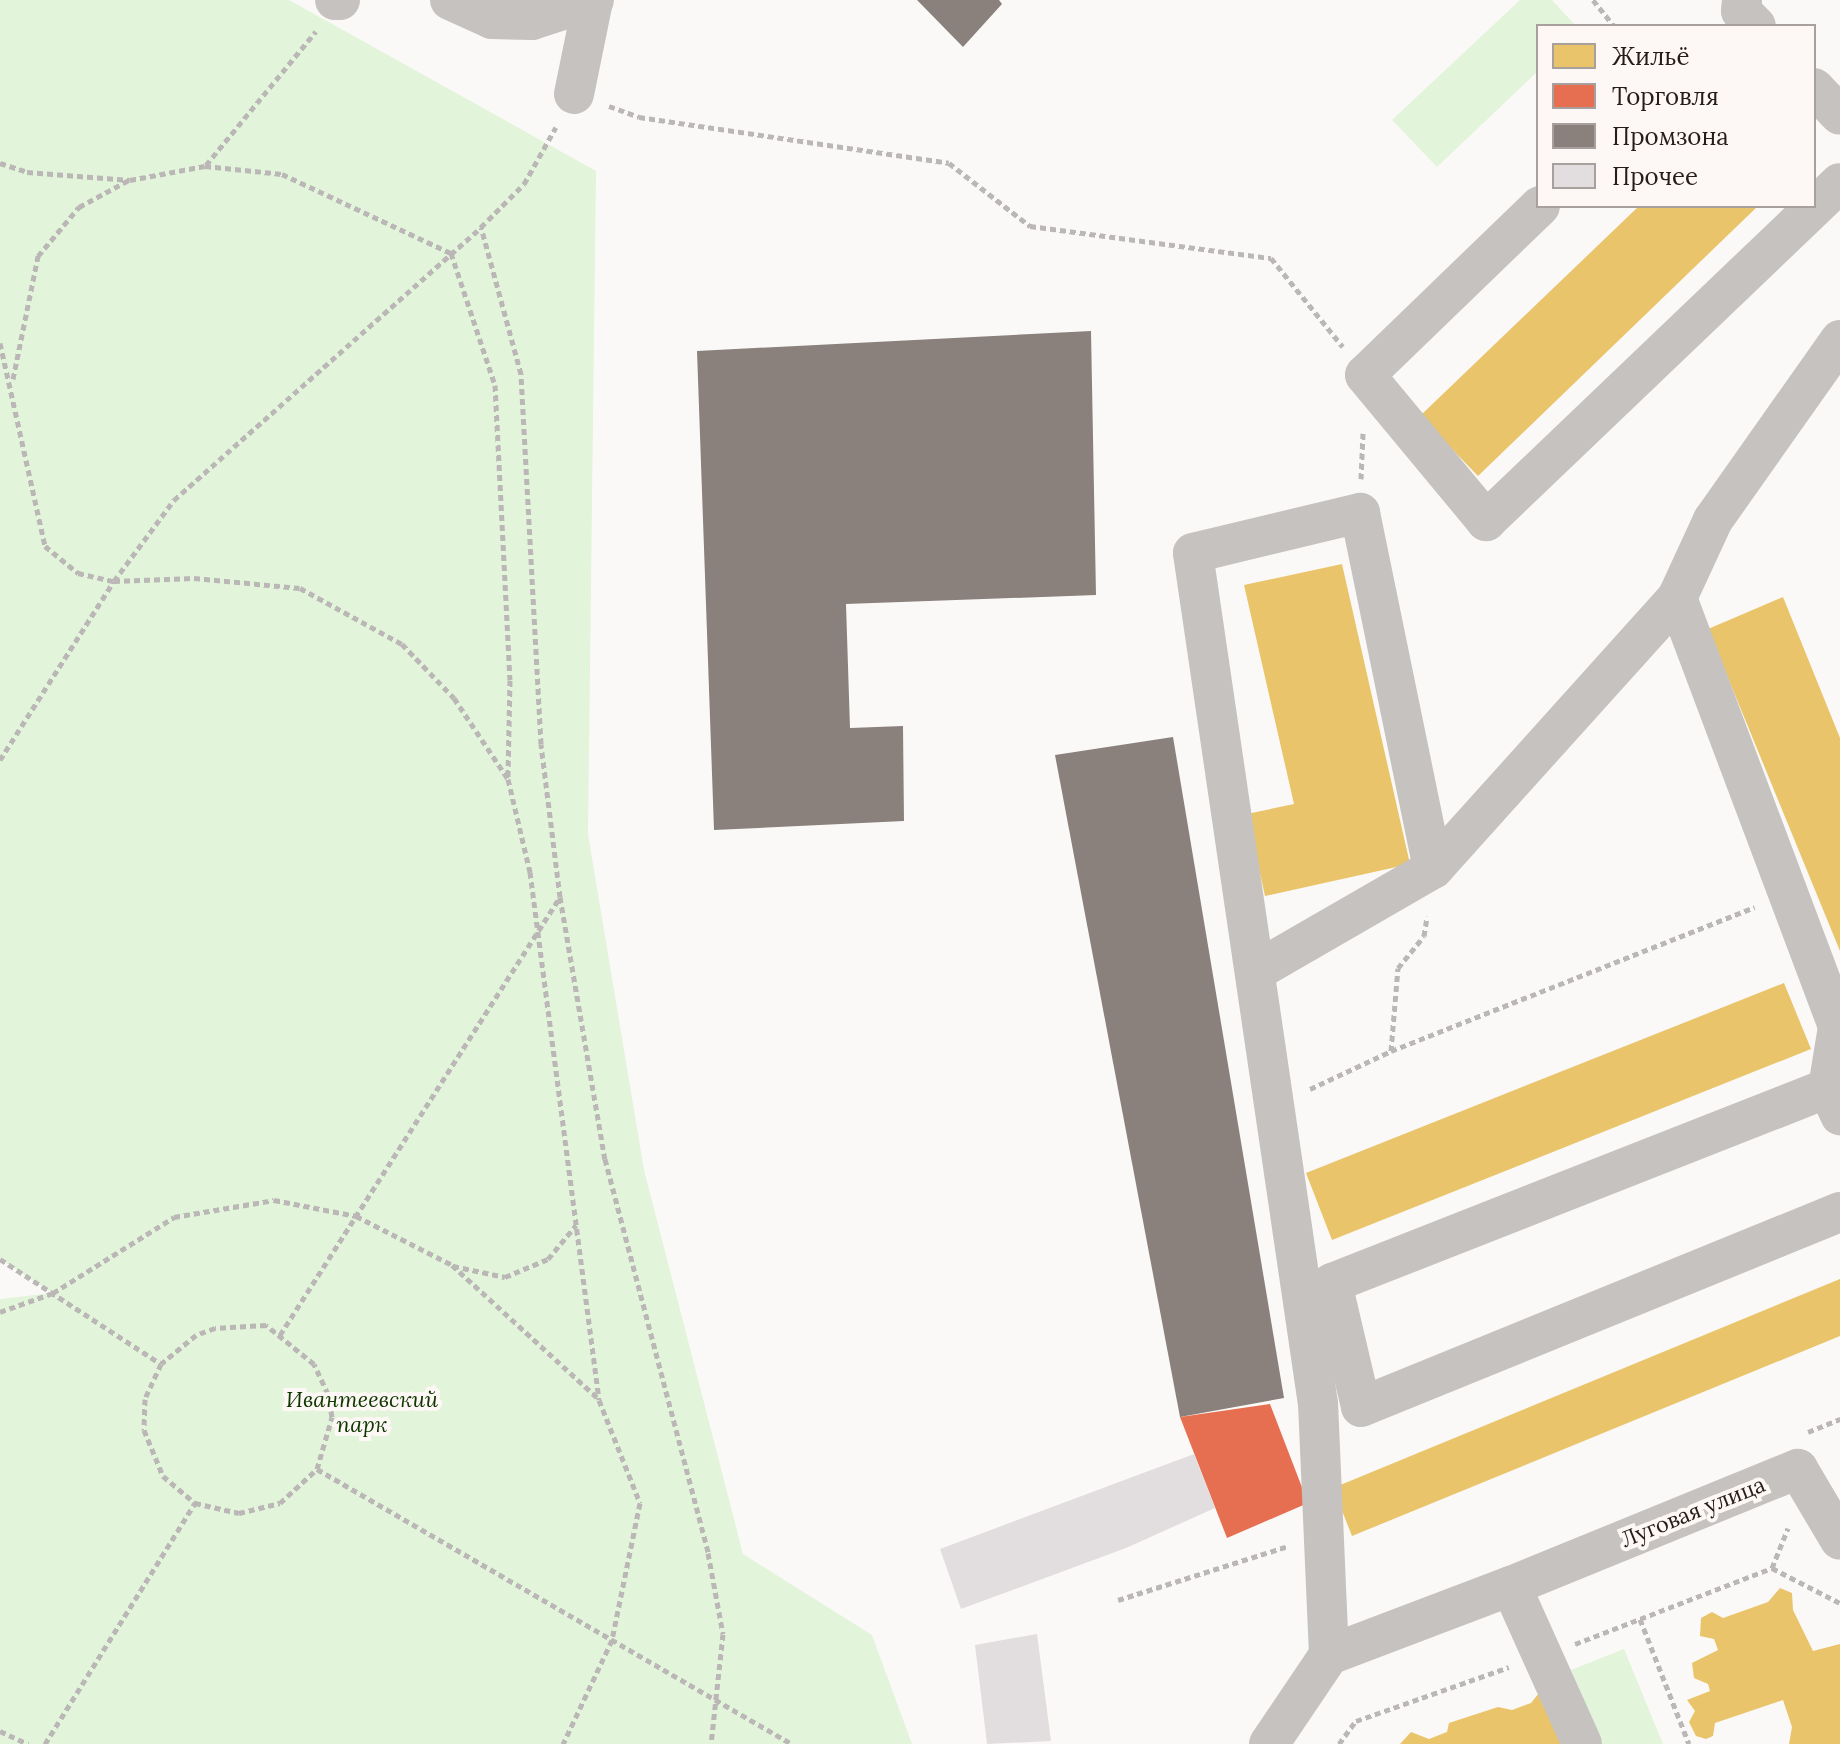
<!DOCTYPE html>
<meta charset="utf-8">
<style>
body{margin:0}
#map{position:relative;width:1840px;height:1744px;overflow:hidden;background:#fbf9f7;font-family:Lora,serif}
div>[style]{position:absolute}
.green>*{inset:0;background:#e2f4da}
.homes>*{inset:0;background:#e9c46a}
.shops>*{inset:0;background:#e76f51}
.industry>*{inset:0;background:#8a817c}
.building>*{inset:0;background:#e2dee0}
.path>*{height:5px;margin-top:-2.5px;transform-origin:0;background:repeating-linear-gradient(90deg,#bab7b6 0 6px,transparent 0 10px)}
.minor>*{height:40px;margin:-20px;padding:0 20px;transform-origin:20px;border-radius:20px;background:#c5c2c0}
span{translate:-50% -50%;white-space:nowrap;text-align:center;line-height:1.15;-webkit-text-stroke:8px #fdf8f5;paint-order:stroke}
.park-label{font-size:22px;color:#103700;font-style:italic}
.street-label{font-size:22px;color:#251d18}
.legend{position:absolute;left:1536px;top:24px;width:280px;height:184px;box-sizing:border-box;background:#fdf8f5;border:2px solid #a7a09d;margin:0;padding:10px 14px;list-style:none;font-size:24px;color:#251d18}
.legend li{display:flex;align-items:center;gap:16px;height:40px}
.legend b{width:40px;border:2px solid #a7a09d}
</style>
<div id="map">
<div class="green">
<div style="clip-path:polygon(0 0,289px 0,596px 171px,588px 834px,644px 1170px,743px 1554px,872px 1635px,912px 1744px,0 1744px,0 1299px,52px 1293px,0 1259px)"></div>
<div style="clip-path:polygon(1520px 0,1552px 0,1576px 26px,1538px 26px,1538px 71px,1437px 167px,1392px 120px)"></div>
<div style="clip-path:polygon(1624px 1649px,1663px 1744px,1601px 1744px,1571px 1670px)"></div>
</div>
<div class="homes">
<div style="clip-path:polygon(1639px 206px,1758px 206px,1478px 476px,1420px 416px)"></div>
<div style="clip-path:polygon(1342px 564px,1410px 864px,1265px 896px,1247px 814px,1294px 804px,1244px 585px)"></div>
<div style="clip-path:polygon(1783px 597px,1840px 738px,1840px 951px,1708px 629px)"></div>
<div style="clip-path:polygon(1784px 983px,1811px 1049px,1332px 1240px,1306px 1173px)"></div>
<div style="clip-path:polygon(1840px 1279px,1840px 1336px,1352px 1536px,1333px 1488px)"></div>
<div style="clip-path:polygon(1780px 1588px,1792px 1593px,1793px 1610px,1813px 1651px,1840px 1644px,1840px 1744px,1789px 1744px,1792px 1727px,1783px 1700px,1715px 1723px,1713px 1736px,1706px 1739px,1696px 1736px,1689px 1722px,1695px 1711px,1687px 1700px,1710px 1691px,1708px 1684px,1694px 1678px,1692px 1663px,1718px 1650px,1714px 1639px,1700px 1636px,1701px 1618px,1712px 1612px,1723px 1618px,1768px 1602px)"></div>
<div style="clip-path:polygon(1543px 1688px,1567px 1744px,1400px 1744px,1411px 1732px,1429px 1739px,1447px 1732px,1449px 1723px,1498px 1707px,1512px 1710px,1531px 1703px)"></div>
</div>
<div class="shops">
<div style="clip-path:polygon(1270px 1404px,1308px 1503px,1227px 1538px,1180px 1417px)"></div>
</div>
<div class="industry">
<div style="clip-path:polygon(917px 0,999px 0,1002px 4px,963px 47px)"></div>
<div style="clip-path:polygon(1091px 331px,1096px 595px,846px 604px,850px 728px,903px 726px,904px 821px,714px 830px,697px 351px)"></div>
<div style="clip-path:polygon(1173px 737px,1284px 1398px,1180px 1417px,1055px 755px)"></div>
</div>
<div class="building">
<div style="clip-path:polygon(1194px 1454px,1215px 1508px,1126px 1548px,961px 1609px,940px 1549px)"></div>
<div style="clip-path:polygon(1037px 1634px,1051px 1741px,987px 1744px,975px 1645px)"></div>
</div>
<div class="path">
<div style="left:1593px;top:0;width:33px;rotate:51deg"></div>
<div style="left:609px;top:106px;width:32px;rotate:20deg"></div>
<div style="left:639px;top:117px;width:313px;rotate:8.4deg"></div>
<div style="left:949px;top:163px;width:103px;rotate:37.9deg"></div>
<div style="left:1030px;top:226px;width:243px;rotate:7.6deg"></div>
<div style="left:1271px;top:258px;width:114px;rotate:51deg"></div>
<div style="left:0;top:163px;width:28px;rotate:18deg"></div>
<div style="left:27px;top:172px;width:103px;rotate:4.4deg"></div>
<div style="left:130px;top:180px;width:76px;rotate:-10.6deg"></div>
<div style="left:205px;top:166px;width:77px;rotate:5.9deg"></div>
<div style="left:282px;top:174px;width:187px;rotate:25.1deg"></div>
<div style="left:451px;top:253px;width:139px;rotate:71.6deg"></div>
<div style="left:495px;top:385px;width:295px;rotate:87.1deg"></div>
<div style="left:510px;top:680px;width:97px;rotate:91.2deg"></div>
<div style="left:206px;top:165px;width:173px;rotate:-50.6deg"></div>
<div style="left:0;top:343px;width:208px;rotate:77.5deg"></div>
<div style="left:45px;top:546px;width:43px;rotate:39.3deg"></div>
<div style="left:78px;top:573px;width:37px;rotate:13deg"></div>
<div style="left:114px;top:581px;width:80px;rotate:-2.1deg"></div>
<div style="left:194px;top:578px;width:106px;rotate:5.4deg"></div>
<div style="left:300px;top:588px;width:116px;rotate:28.8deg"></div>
<div style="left:402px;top:644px;width:75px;rotate:46.1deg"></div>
<div style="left:454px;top:698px;width:97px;rotate:56.3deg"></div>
<div style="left:508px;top:779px;width:96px;rotate:76.7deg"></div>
<div style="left:530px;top:872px;width:532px;rotate:82.55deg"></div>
<div style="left:599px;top:1400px;width:111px;rotate:68.3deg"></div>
<div style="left:640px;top:1503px;width:140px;rotate:101.6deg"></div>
<div style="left:612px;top:1640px;width:115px;rotate:115.2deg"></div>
<div style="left:13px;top:379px;width:126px;rotate:-78.5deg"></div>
<div style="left:38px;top:256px;width:64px;rotate:-50.1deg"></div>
<div style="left:79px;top:207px;width:57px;rotate:-28.4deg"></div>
<div style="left:1361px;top:479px;width:46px;rotate:-87.5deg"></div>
<div style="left:0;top:760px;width:212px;rotate:-57.5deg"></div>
<div style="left:114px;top:581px;width:101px;rotate:-53.5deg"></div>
<div style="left:174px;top:500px;width:411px;rotate:-41.6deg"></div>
<div style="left:481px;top:227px;width:61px;rotate:-45deg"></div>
<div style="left:524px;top:184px;width:65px;rotate:-60.7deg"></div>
<div style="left:560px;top:897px;width:266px;rotate:80.3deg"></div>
<div style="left:605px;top:1159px;width:407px;rotate:75.3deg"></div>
<div style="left:708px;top:1553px;width:82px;rotate:79.5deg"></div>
<div style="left:723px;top:1634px;width:111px;rotate:96.2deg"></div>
<div style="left:1391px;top:1051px;width:391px;rotate:-21.6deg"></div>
<div style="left:1310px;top:1089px;width:89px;rotate:-25.1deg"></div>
<div style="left:1391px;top:1051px;width:83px;rotate:-85.2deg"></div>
<div style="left:1398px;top:968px;width:41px;rotate:-50.9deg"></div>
<div style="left:1424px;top:936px;width:20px;rotate:-81deg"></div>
<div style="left:0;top:1259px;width:192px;rotate:33.1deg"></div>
<div style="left:453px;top:1266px;width:53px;rotate:11.9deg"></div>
<div style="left:505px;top:1277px;width:47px;rotate:-22.7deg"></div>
<div style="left:548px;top:1259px;width:44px;rotate:-50.5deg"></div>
<div style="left:0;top:1312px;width:56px;rotate:-19.7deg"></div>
<div style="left:53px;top:1293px;width:143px;rotate:-32.1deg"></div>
<div style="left:174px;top:1217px;width:101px;rotate:-9.6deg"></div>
<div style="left:274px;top:1200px;width:84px;rotate:11deg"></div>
<div style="left:356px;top:1216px;width:108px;rotate:27deg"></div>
<div style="left:452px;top:1265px;width:199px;rotate:42.4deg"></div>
<div style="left:280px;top:1335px;width:520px;rotate:-57.41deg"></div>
<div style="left:560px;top:897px;width:154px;rotate:-97.1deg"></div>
<div style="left:541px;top:744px;width:371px;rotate:-93.1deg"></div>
<div style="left:521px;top:374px;width:152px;rotate:-105.2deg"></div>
<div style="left:1808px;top:1432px;width:35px;rotate:-22deg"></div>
<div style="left:317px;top:1469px;width:54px;rotate:-73.9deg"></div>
<div style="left:332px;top:1417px;width:23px;rotate:-100deg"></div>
<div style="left:328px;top:1394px;width:33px;rotate:-115deg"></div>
<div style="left:314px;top:1364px;width:62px;rotate:-140.9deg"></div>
<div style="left:266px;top:1325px;width:51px;rotate:176.6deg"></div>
<div style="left:215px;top:1328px;width:20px;rotate:160deg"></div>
<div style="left:196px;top:1335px;width:45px;rotate:140.4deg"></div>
<div style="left:161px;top:1364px;width:38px;rotate:115deg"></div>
<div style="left:145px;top:1399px;width:31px;rotate:92deg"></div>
<div style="left:144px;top:1430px;width:50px;rotate:67.6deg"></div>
<div style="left:163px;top:1476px;width:42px;rotate:40.2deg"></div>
<div style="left:195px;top:1503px;width:45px;rotate:12.8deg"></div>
<div style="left:239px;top:1513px;width:42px;rotate:-13.7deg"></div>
<div style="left:280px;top:1503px;width:50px;rotate:-42.6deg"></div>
<div style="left:317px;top:1469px;width:549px;rotate:30.07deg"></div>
<div style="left:1772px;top:1568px;width:43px;rotate:-68.2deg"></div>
<div style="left:1118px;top:1600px;width:178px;rotate:-17.6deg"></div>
<div style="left:1640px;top:1619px;width:134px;rotate:68.6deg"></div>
<div style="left:1575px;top:1644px;width:211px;rotate:-21.1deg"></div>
<div style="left:1772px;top:1568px;width:76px;rotate:27.2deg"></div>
<div style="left:0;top:1731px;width:31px;rotate:25deg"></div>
<div style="left:45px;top:1744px;width:284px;rotate:-58.1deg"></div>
<div style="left:1339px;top:1744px;width:29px;rotate:-54deg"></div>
<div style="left:1356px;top:1721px;width:162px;rotate:-19.4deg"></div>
</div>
<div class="minor">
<div style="left:335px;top:0;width:5px"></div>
<div style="left:450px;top:0;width:46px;rotate:24.3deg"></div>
<div style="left:492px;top:19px;width:40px;rotate:1.4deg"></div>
<div style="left:532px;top:20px;width:65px;rotate:-17.9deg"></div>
<div style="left:1742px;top:0;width:11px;rotate:95deg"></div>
<div style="left:1741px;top:11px;width:21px;rotate:45deg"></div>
<div style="left:1814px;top:88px;width:37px;rotate:46deg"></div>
<div style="left:574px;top:94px;width:95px;rotate:-78.5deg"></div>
<div style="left:1540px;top:206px;width:243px;rotate:136deg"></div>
<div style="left:1365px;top:375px;width:190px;rotate:50.3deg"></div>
<div style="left:1486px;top:521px;width:489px;rotate:-43.7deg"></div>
<div style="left:1840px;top:340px;width:220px;rotate:125.2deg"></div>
<div style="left:1713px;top:520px;width:86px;rotate:114.8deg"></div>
<div style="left:1677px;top:598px;width:458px;rotate:69.4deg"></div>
<div style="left:1838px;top:1027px;width:62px;rotate:99.3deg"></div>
<div style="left:1828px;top:1088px;width:30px;rotate:66deg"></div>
<div style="left:1256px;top:971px;width:204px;rotate:-30deg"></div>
<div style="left:1433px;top:869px;width:365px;rotate:-48deg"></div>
<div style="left:1828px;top:1088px;width:533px;rotate:158.54deg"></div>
<div style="left:1332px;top:1283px;width:127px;rotate:76.8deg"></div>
<div style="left:1361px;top:1407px;width:517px;rotate:-22.15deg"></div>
<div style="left:1511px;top:1586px;width:310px;rotate:-22.2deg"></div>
<div style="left:1798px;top:1469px;width:82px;rotate:59.4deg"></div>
<div style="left:1329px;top:1655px;width:195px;rotate:-20.8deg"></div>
<div style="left:1511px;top:1586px;width:173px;rotate:65.8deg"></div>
<div style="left:1269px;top:1744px;width:107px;rotate:-56deg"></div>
<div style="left:1329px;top:1655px;width:251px;rotate:-92.5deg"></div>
<div style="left:1318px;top:1404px;width:860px;rotate:-98.36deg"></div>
<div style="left:1193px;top:553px;width:172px;rotate:-13.5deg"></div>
<div style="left:1360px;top:513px;width:363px;rotate:78.4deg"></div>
</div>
<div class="park-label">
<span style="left:362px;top:1412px">Ивантеевский<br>парк</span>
</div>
<div class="street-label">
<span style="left:1693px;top:1512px;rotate:-22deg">Луговая улица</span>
</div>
<ul class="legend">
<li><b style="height:22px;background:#e9c46a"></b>Жильё</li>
<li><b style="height:22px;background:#e76f51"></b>Торговля</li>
<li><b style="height:22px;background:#8a817c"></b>Промзона</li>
<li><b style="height:22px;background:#e2dee0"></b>Прочее</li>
</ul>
</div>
